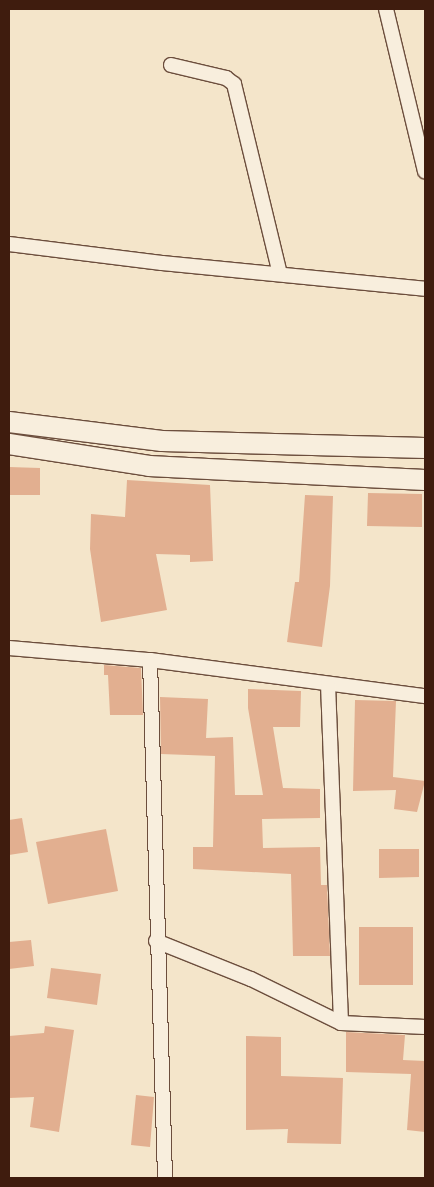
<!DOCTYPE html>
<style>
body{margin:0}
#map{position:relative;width:434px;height:1187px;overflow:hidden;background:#f4e5ca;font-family:"IM FELL French Canon",serif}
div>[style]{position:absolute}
.building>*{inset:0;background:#e2af90}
.roads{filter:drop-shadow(1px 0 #6c4e3d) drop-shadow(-1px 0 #6c4e3d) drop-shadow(0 1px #6c4e3d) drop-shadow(0 -1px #6c4e3d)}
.street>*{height:14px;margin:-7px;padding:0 7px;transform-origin:7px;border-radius:7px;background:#f8eedd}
.secondary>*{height:20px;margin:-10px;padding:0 10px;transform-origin:10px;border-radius:10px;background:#f8eedd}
span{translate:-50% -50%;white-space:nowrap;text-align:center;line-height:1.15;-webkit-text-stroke:4.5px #f8eedd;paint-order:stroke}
.frame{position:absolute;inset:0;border:10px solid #3f1c0e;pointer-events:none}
</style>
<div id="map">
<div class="building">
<div style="clip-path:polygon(9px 467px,40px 468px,40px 495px,9px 495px)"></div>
<div style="clip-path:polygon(127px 480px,210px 485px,213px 561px,190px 562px,190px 555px,156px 554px,167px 610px,101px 622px,90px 549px,91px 514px,125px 517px)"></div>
<div style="clip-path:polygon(368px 493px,422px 494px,422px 527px,367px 526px)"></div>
<div style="clip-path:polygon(305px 495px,333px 496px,330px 586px,322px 647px,287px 642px,295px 582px,299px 582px)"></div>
<div style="clip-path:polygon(104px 665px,141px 668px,143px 715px,110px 715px,108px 675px,104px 675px)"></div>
<div style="clip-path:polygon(248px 689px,301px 691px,300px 727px,273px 727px,283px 788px,320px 789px,320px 818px,262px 819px,263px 848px,320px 847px,321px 885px,327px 885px,330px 956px,293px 956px,291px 874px,193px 869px,193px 847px,213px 847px,215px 756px,161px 754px,160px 697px,208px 699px,206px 738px,233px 737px,235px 795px,263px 795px,248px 708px)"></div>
<div style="clip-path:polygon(355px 700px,396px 701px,393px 777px,425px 781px,417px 812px,394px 809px,396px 790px,353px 791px)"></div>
<div style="clip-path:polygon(22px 818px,28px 852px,9px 855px,9px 820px)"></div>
<div style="clip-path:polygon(106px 829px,118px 891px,48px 904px,36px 842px)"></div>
<div style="clip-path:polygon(379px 849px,419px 849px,419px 877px,379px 878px)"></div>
<div style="clip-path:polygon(359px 927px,413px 927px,413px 985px,359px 985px)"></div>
<div style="clip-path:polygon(31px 940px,34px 966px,9px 969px,9px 942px)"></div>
<div style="clip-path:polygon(51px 968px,101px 974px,97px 1005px,47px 998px)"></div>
<div style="clip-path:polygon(45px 1026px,74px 1030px,59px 1132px,30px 1127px,34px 1097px,9px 1098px,9px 1036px,44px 1033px)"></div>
<div style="clip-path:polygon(346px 1032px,405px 1035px,403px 1060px,425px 1061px,425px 1132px,407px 1130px,411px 1074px,346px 1072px)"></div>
<div style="clip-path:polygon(246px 1036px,281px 1037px,281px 1076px,343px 1078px,341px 1144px,287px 1143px,288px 1129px,246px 1130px)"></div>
<div style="clip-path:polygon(136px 1095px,154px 1097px,150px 1147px,131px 1145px)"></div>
</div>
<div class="roads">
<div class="street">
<div style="left:386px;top:9px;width:167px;rotate:76.5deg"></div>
<div style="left:171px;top:65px;width:57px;rotate:13.3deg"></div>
<div style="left:226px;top:78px;width:10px;rotate:37deg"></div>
<div style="left:234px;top:84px;width:195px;rotate:76.4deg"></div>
<div style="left:9px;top:244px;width:154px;rotate:7.1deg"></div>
<div style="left:162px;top:263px;width:264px;rotate:5.6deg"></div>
<div style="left:9px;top:648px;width:142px;rotate:4.9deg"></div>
<div style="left:150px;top:660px;width:277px;rotate:7.5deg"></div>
<div style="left:150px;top:660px;width:518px;rotate:88.34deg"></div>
<div style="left:328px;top:684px;width:339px;rotate:87.8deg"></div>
<div style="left:156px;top:941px;width:102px;rotate:21.8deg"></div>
<div style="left:251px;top:979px;width:100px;rotate:26.1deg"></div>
<div style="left:341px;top:1023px;width:84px;rotate:2.7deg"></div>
</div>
<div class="secondary">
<div style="left:9px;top:422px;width:154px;rotate:7.1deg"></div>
<div style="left:162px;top:441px;width:263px;rotate:1.5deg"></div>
<div style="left:9px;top:444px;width:142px;rotate:8.9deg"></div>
<div style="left:149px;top:466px;width:276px;rotate:2.9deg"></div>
</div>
</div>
<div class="frame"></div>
</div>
